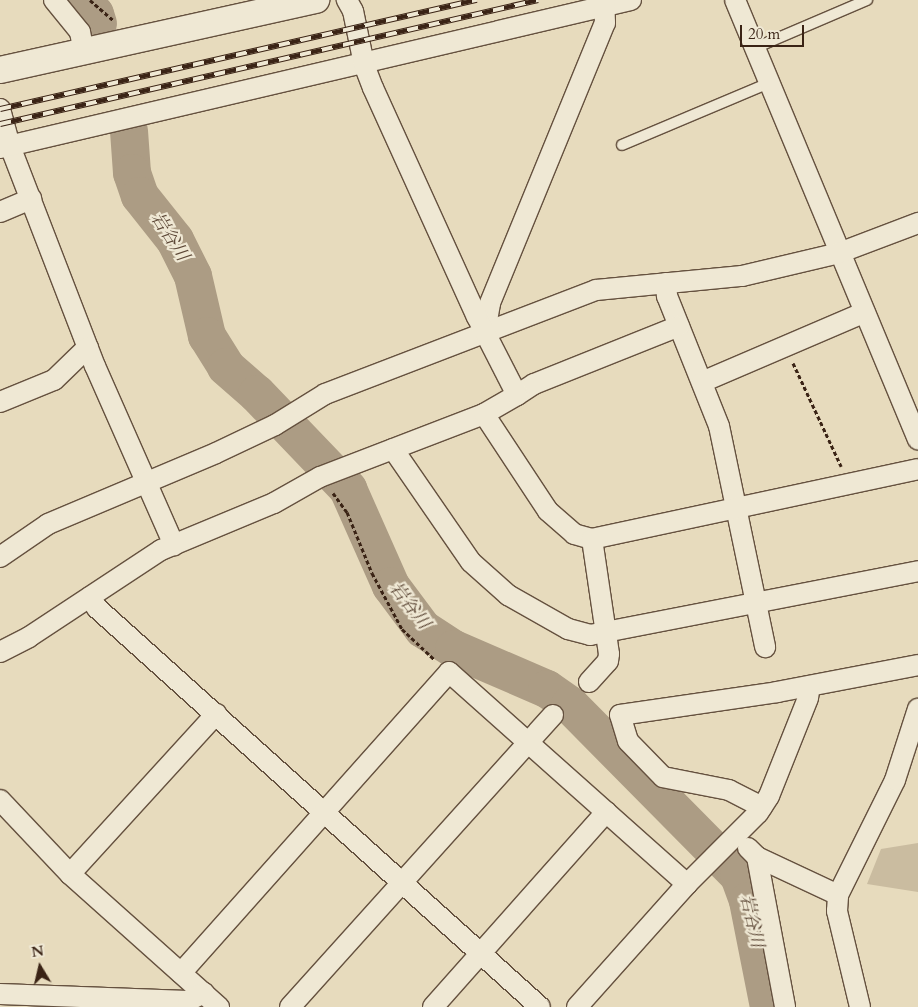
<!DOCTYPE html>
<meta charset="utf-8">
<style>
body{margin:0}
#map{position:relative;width:918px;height:1007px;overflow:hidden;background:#e7dbbd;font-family:Cardo,"Noto Serif JP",serif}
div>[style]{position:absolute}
.green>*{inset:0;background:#cabca0}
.river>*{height:38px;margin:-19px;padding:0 19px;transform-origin:19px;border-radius:19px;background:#ac9c84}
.path>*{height:3px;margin-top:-1.5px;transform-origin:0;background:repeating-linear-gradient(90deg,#3a2315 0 4px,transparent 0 6.5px)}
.roads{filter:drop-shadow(1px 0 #65513f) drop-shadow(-1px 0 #65513f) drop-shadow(0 1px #65513f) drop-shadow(0 -1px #65513f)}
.service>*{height:10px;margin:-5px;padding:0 5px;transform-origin:5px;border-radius:5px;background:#efe8d4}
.minor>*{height:20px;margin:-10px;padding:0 10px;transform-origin:10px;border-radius:10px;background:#efe8d4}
.tertiary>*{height:26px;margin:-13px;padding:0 13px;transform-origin:13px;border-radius:13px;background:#efe8d4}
.rail>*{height:5.5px;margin-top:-2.75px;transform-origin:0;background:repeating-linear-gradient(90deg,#efe8d4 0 11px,#3a2315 0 22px);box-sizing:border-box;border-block:1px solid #3a2315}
span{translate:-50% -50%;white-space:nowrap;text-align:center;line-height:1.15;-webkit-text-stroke:4.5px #efe8d4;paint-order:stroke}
.water-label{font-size:18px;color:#5c4736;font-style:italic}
.north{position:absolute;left:15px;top:942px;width:50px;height:50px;-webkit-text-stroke:4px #efe8d4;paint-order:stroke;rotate:351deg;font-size:14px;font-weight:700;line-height:20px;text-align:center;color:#3a2315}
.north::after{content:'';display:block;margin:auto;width:18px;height:22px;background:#3a2315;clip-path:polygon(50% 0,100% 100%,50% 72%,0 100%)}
.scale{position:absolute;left:740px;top:25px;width:64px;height:22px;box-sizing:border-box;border:2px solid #3a2315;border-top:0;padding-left:6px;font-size:15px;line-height:18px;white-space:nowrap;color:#3a2315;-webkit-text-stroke:4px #efe8d4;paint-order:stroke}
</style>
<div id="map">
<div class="green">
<div style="clip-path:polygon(918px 843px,918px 892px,867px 884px,881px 849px)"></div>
</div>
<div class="river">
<div style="left:74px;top:0;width:25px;rotate:34deg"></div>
<div style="left:95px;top:14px;width:10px;rotate:73deg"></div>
<div style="left:129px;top:131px;width:42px;rotate:85.9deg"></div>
<div style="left:132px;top:173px;width:24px;rotate:71deg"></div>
<div style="left:140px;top:196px;width:56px;rotate:51.5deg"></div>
<div style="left:175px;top:240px;width:40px;rotate:63.4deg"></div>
<div style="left:193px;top:276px;width:62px;rotate:76.9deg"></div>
<div style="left:207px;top:336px;width:36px;rotate:58deg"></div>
<div style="left:226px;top:367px;width:41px;rotate:41.1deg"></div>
<div style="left:257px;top:394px;width:132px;rotate:46.2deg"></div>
<div style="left:348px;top:489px;width:106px;rotate:66.1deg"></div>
<div style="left:391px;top:586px;width:54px;rotate:53.3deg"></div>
<div style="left:423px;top:629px;width:37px;rotate:33deg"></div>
<div style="left:454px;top:649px;width:101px;rotate:23.3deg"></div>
<div style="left:547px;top:689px;width:28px;rotate:35deg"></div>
<div style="left:570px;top:705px;width:240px;rotate:45.3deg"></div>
<div style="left:739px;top:876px;width:27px;rotate:70deg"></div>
<div style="left:748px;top:901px;width:108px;rotate:78.8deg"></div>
</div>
<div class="path">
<div style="left:90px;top:0;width:32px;rotate:41deg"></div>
<div style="left:793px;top:363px;width:114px;rotate:65deg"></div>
<div style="left:333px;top:493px;width:24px;rotate:54deg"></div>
<div style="left:347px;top:512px;width:66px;rotate:67.7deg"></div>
<div style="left:372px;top:573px;width:64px;rotate:61.8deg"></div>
<div style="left:402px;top:629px;width:45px;rotate:43.2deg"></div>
</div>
<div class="roads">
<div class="service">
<div style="left:755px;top:48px;width:122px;rotate:-23.2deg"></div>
<div style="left:622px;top:145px;width:160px;rotate:-22.9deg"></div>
</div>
<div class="minor">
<div style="left:54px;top:0;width:41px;rotate:50.9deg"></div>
<div style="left:80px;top:32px;width:20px;rotate:79deg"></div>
<div style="left:735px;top:0;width:476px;rotate:67.4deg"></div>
<div style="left:0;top:109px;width:38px;rotate:75deg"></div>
<div style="left:10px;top:146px;width:236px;rotate:68.9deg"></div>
<div style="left:95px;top:366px;width:196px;rotate:66.2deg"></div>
<div style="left:0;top:148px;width:648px;rotate:-13.2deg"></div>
<div style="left:0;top:212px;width:34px;rotate:-23deg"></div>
<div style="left:666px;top:283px;width:13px;rotate:86deg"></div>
<div style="left:667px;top:296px;width:140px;rotate:68.2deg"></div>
<div style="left:719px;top:426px;width:226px;rotate:78.2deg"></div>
<div style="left:485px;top:332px;width:29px;rotate:-80deg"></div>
<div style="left:490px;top:303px;width:303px;rotate:-67.7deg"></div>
<div style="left:605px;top:23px;width:23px;rotate:-92deg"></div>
<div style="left:702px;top:382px;width:177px;rotate:-23.2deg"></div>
<div style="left:517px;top:395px;width:20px;rotate:-33deg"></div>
<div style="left:534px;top:384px;width:156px;rotate:-21.8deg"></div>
<div style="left:0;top:402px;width:58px;rotate:-22.2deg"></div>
<div style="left:54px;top:380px;width:47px;rotate:-44.1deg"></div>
<div style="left:484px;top:414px;width:116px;rotate:56.6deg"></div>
<div style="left:548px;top:511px;width:35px;rotate:41deg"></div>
<div style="left:574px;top:534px;width:19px;rotate:16deg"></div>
<div style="left:592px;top:539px;width:333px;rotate:-12.1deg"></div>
<div style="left:393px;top:449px;width:137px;rotate:55.4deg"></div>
<div style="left:471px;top:562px;width:50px;rotate:41.7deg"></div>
<div style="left:508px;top:595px;width:69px;rotate:29.5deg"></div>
<div style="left:568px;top:629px;width:23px;rotate:15deg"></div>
<div style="left:590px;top:635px;width:334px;rotate:-11deg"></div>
<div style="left:0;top:557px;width:58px;rotate:-34.5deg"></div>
<div style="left:48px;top:524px;width:182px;rotate:-22.9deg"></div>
<div style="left:216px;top:453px;width:65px;rotate:-25.4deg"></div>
<div style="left:275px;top:425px;width:59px;rotate:-31.8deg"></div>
<div style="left:325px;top:394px;width:290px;rotate:-21deg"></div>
<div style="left:596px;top:290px;width:147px;rotate:-5.5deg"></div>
<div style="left:742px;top:276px;width:100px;rotate:-13.3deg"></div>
<div style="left:839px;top:253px;width:85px;rotate:-20.8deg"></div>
<div style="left:90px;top:597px;width:13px;rotate:58deg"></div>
<div style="left:97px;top:608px;width:596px;rotate:42.01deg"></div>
<div style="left:0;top:652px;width:33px;rotate:-27deg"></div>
<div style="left:29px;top:637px;width:158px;rotate:-33.4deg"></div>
<div style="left:161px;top:550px;width:122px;rotate:-22.6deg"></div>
<div style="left:274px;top:503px;width:53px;rotate:-29.5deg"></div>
<div style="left:320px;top:477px;width:176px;rotate:-21deg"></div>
<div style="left:484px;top:414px;width:38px;rotate:-30deg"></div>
<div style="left:517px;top:395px;width:88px;rotate:-117.1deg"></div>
<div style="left:477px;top:317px;width:252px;rotate:-114.4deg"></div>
<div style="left:373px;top:88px;width:26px;rotate:-111deg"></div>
<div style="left:364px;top:64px;width:54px;rotate:-101.7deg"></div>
<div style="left:353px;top:11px;width:13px;rotate:-119deg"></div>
<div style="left:589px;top:682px;width:28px;rotate:-48deg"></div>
<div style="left:608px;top:661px;width:7px;rotate:-82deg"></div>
<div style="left:609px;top:654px;width:116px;rotate:-98.4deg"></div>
<div style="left:0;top:800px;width:102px;rotate:46.6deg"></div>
<div style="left:70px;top:874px;width:200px;rotate:41.8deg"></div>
<div style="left:762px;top:807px;width:37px;rotate:-153deg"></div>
<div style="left:729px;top:790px;width:67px;rotate:-168.9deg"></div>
<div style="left:663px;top:777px;width:50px;rotate:-134.2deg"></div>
<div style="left:628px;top:741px;width:27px;rotate:-107deg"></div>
<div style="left:620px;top:715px;width:159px;rotate:-8.3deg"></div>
<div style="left:777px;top:692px;width:144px;rotate:-10.8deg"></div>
<div style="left:748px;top:848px;width:13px;rotate:45deg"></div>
<div style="left:757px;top:857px;width:89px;rotate:25.1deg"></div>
<div style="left:757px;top:857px;width:153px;rotate:79.4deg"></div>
<div style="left:70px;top:874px;width:217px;rotate:-47.6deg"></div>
<div style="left:181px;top:973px;width:403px;rotate:-48.3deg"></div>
<div style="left:449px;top:672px;width:319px;rotate:41.7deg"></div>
<div style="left:0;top:994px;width:188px;rotate:2.1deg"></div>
<div style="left:188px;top:1001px;width:18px;rotate:-27deg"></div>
<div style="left:290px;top:1007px;width:393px;rotate:-48deg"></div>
<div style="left:433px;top:1007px;width:261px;rotate:-48.4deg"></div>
<div style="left:577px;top:1007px;width:165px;rotate:-48.2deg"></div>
<div style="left:687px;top:884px;width:100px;rotate:-45deg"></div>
<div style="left:758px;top:813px;width:20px;rotate:-57deg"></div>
<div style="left:769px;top:796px;width:105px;rotate:-68.3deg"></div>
<div style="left:808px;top:698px;width:12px;rotate:-81deg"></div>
<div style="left:860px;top:1007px;width:99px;rotate:-103.5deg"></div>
<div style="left:837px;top:911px;width:16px;rotate:-86deg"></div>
<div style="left:838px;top:895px;width:128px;rotate:-63.6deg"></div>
<div style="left:895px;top:780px;width:75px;rotate:-72.1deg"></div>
</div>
<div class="tertiary">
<div style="left:0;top:70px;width:324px;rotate:-12.5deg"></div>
</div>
</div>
<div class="rail">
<div style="left:0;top:109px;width:489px;rotate:-12.9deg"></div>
<div style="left:0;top:124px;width:552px;rotate:-12.98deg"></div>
</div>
<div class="water-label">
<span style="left:169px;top:237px;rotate:57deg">岩谷川</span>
<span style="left:409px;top:606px;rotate:52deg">岩谷川</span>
<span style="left:751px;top:921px;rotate:77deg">岩谷川</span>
</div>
<div class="north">N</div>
<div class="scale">20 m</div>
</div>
